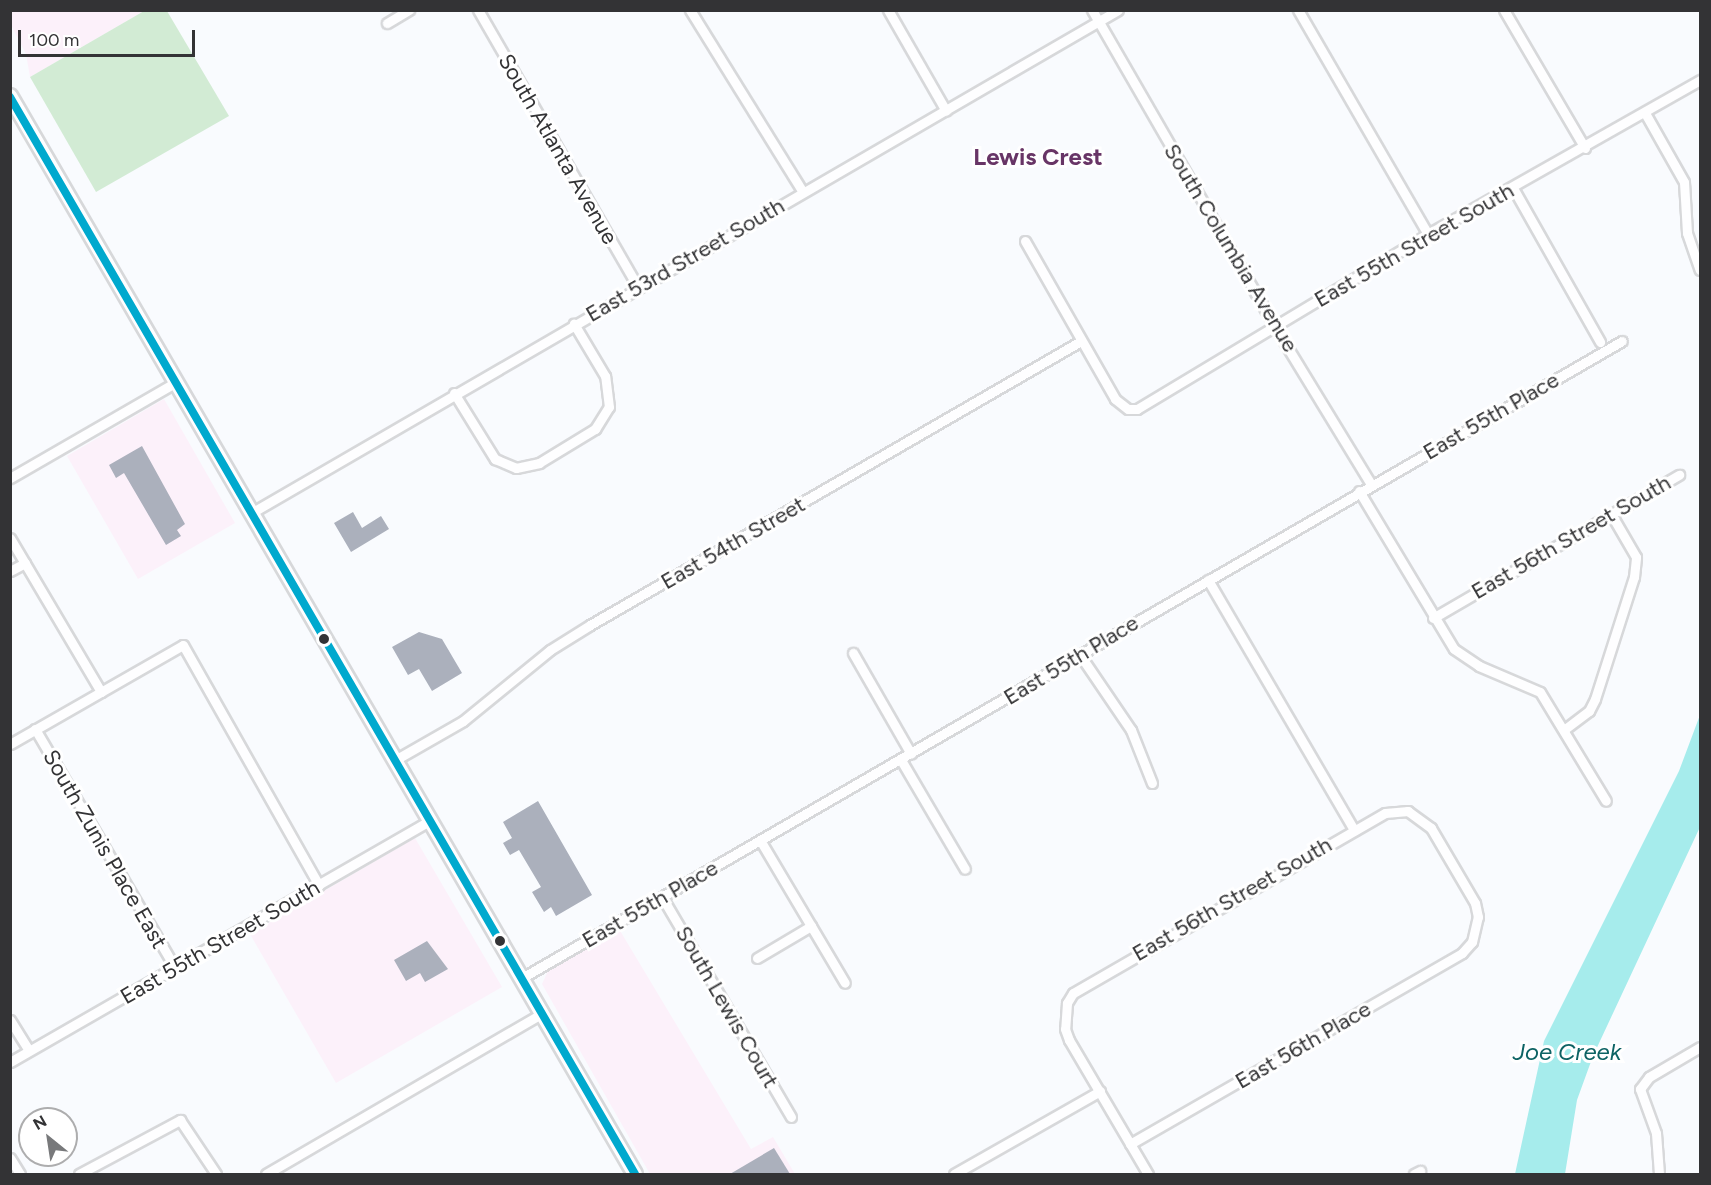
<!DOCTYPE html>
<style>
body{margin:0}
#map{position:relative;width:1711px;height:1185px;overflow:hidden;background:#f9fbfe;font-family:Figtree,sans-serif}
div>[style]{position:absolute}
.commercial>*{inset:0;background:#fcf1fa}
.green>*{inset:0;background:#d2ebd4}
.water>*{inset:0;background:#a6ecec}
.building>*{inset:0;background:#abb0bc}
.roads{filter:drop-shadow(2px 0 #d7d8da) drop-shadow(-2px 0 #d7d8da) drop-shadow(0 2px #d7d8da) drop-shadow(0 -2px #d7d8da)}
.minor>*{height:9px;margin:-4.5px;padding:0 4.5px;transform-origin:4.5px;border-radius:4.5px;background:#fefeff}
.secondary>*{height:14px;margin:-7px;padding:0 7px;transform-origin:7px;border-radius:7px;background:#fefeff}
.bus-1>*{height:8px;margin:-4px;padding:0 4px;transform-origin:4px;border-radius:4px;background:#00a9ce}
.dots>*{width:16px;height:16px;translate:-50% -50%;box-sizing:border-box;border:3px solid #fff;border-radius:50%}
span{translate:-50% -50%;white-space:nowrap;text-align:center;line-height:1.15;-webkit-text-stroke:6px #fff;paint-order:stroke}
.street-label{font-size:22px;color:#333335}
.neighbourhood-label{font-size:24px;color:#683566;font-weight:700}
.water-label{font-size:24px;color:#0d6364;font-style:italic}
.frame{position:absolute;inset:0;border:12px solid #333335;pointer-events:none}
.north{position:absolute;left:18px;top:1107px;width:60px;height:60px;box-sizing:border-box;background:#fff;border:2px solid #adadae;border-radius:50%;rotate:330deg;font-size:16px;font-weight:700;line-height:24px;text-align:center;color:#333335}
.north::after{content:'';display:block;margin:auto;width:21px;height:27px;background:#78797b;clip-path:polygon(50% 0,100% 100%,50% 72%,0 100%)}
.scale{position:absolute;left:18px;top:30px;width:177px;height:27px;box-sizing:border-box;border:3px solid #333335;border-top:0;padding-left:8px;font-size:18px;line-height:21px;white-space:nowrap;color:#333335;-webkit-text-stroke:4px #fff;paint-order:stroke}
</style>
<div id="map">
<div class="commercial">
<div style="clip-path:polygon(10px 11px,144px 11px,30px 77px,26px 54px,11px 25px)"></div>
<div style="clip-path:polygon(164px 399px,235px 523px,138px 579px,67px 456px)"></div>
<div style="clip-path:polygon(415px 838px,502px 987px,336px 1083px,250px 934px)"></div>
<div style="clip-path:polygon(619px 929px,751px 1149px,773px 1137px,795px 1174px,650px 1174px,542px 984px,548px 971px)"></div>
</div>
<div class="green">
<div style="clip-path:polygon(144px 11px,167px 11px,229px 116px,96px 192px,30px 77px)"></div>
</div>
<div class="water">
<div style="clip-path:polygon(1700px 715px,1700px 827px,1593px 1056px,1577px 1100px,1565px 1174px,1515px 1174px,1544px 1041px,1679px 771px)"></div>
</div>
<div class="building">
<div style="clip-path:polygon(142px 446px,185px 524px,177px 530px,181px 536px,166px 545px,124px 473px,116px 478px,109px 465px)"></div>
<div style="clip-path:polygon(353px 512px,362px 528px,381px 516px,389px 529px,351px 552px,334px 523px)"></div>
<div style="clip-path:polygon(419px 632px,442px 639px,462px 673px,432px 691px,419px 669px,408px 675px,392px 647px)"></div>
<div style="clip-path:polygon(538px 801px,592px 895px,556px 916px,551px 907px,544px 912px,532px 892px,541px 887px,519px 850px,510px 855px,503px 843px,512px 838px,503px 822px)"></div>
<div style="clip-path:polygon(427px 941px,448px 969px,425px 982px,420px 973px,406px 981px,394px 960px)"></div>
<div style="clip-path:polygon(774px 1148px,790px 1174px,730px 1174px)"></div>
</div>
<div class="roads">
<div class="minor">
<div style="left:478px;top:10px;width:320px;rotate:60deg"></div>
<div style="left:690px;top:10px;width:214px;rotate:58.2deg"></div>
<div style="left:888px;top:10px;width:116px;rotate:60.1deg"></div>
<div style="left:1092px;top:10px;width:366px;rotate:60deg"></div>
<div style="left:1275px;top:327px;width:184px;rotate:58.6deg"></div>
<div style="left:1298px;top:10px;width:259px;rotate:59.9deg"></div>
<div style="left:1504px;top:10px;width:160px;rotate:59.6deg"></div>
<div style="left:387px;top:23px;width:26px;rotate:-31deg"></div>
<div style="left:1645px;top:113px;width:79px;rotate:60.5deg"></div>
<div style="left:1684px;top:182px;width:51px;rotate:86.6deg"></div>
<div style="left:1687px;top:233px;width:39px;rotate:71deg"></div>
<div style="left:1513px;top:188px;width:177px;rotate:60.5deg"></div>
<div style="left:1025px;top:241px;width:182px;rotate:60.3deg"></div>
<div style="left:1115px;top:399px;width:16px;rotate:38deg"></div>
<div style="left:1128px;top:409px;width:9px"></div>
<div style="left:1137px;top:409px;width:340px;rotate:-31deg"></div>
<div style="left:1428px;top:234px;width:313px;rotate:-29.5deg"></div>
<div style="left:454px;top:393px;width:78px;rotate:58.2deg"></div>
<div style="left:495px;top:459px;width:23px;rotate:23deg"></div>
<div style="left:516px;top:468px;width:24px;rotate:-12deg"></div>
<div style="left:539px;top:463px;width:66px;rotate:-31.3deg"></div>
<div style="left:595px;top:429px;width:26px;rotate:-58deg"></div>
<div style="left:609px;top:407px;width:31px;rotate:-97deg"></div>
<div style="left:605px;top:376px;width:61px;rotate:-120.8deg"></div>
<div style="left:10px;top:478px;width:192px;rotate:-30deg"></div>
<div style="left:1359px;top:491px;width:184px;rotate:59deg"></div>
<div style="left:1454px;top:649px;width:30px;rotate:34deg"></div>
<div style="left:1479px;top:666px;width:66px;rotate:23.1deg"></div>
<div style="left:1540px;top:692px;width:127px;rotate:58.8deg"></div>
<div style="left:253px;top:512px;width:1000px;rotate:-30.13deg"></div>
<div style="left:10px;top:538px;width:179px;rotate:59.4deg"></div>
<div style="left:10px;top:571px;width:17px;rotate:-28deg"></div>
<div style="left:1208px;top:580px;width:290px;rotate:59.7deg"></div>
<div style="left:1433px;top:618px;width:285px;rotate:-30.2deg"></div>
<div style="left:853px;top:653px;width:116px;rotate:60.1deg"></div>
<div style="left:1080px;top:655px;width:91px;rotate:55.8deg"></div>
<div style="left:1131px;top:730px;width:57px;rotate:68.4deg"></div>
<div style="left:35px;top:729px;width:277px;rotate:59.6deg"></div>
<div style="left:1565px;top:729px;width:30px;rotate:-37deg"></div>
<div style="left:1589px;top:711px;width:13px;rotate:-63deg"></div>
<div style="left:1595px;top:699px;width:128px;rotate:-72.3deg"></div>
<div style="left:1634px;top:577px;width:20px;rotate:-84deg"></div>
<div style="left:1636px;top:557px;width:50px;rotate:-120.2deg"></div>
<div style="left:10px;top:744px;width:199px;rotate:-29.8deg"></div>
<div style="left:183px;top:645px;width:276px;rotate:60.5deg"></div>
<div style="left:395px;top:760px;width:78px;rotate:-29.8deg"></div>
<div style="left:463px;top:721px;width:112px;rotate:-39.2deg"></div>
<div style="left:550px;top:650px;width:47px;rotate:-32deg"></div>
<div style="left:590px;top:625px;width:567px;rotate:-30.05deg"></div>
<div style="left:901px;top:760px;width:126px;rotate:59.6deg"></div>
<div style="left:760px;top:840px;width:166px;rotate:59.3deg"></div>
<div style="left:662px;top:897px;width:255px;rotate:59.6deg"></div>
<div style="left:757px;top:958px;width:63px;rotate:-30.7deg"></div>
<div style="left:520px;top:979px;width:1273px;rotate:-30.07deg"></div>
<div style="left:10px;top:1020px;width:36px;rotate:58deg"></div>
<div style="left:10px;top:1062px;width:483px;rotate:-29.9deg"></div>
<div style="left:1130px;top:1144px;width:383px;rotate:-29.9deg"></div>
<div style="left:1462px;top:953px;width:15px;rotate:-48deg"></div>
<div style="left:1472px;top:942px;width:26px;rotate:-77deg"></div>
<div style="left:1478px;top:917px;width:14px;rotate:-102deg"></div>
<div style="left:1475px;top:903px;width:87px;rotate:-120.4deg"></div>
<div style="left:1431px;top:828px;width:29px;rotate:-144deg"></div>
<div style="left:1408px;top:811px;width:23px;rotate:175deg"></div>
<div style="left:1385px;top:813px;width:360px;rotate:150deg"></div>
<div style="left:1073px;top:993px;width:12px;rotate:121deg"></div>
<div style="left:1067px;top:1003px;width:26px;rotate:94deg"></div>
<div style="left:1065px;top:1029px;width:12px;rotate:70deg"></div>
<div style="left:1069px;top:1040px;width:156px;rotate:59.5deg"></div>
<div style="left:10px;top:1158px;width:19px;rotate:58deg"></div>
<div style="left:79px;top:1174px;width:115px;rotate:-28.1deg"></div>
<div style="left:180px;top:1120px;width:65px;rotate:56.3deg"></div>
<div style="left:266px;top:1174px;width:318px;rotate:-30.2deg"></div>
<div style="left:954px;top:1174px;width:168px;rotate:-29.6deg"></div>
<div style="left:1414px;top:1174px;width:7px;rotate:-27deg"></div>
<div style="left:1659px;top:1174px;width:41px;rotate:-94.2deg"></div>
<div style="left:1656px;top:1133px;width:47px;rotate:-110deg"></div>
<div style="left:1640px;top:1089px;width:15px;rotate:-53deg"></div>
<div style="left:1649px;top:1077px;width:59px;rotate:-30.5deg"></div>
</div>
<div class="secondary">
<div style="left:10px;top:96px;width:1246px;rotate:59.9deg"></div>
</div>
</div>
<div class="bus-1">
<div style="left:10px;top:97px;width:1245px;rotate:59.87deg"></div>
</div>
<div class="dots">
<div style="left:324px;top:639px;background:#333335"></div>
<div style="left:500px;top:941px;background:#333335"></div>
</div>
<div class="street-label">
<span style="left:558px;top:149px;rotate:60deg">South Atlanta Avenue</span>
<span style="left:1414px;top:245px;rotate:-30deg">East 55th Street South</span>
<span style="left:1231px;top:248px;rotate:59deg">South Columbia Avenue</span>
<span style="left:685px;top:260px;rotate:-30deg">East 53rd Street South</span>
<span style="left:1491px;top:416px;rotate:-30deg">East 55th Place</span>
<span style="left:1571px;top:537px;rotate:-30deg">East 56th Street South</span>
<span style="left:733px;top:543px;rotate:-30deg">East 54th Street</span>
<span style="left:1071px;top:660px;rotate:-31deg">East 55th Place</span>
<span style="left:105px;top:849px;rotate:60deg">South Zunis Place East</span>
<span style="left:1232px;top:899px;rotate:-30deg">East 56th Street South</span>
<span style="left:650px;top:904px;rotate:-30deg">East 55th Place</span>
<span style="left:220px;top:942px;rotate:-30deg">East 55th Street South</span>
<span style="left:727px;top:1007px;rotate:60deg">South Lewis Court</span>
<span style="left:1303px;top:1045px;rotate:-30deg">East 56th Place</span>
</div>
<div class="neighbourhood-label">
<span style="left:1038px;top:157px">Lewis Crest</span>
</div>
<div class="water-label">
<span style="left:1567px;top:1052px">Joe Creek</span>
</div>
<div class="frame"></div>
<div class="north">N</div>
<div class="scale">100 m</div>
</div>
